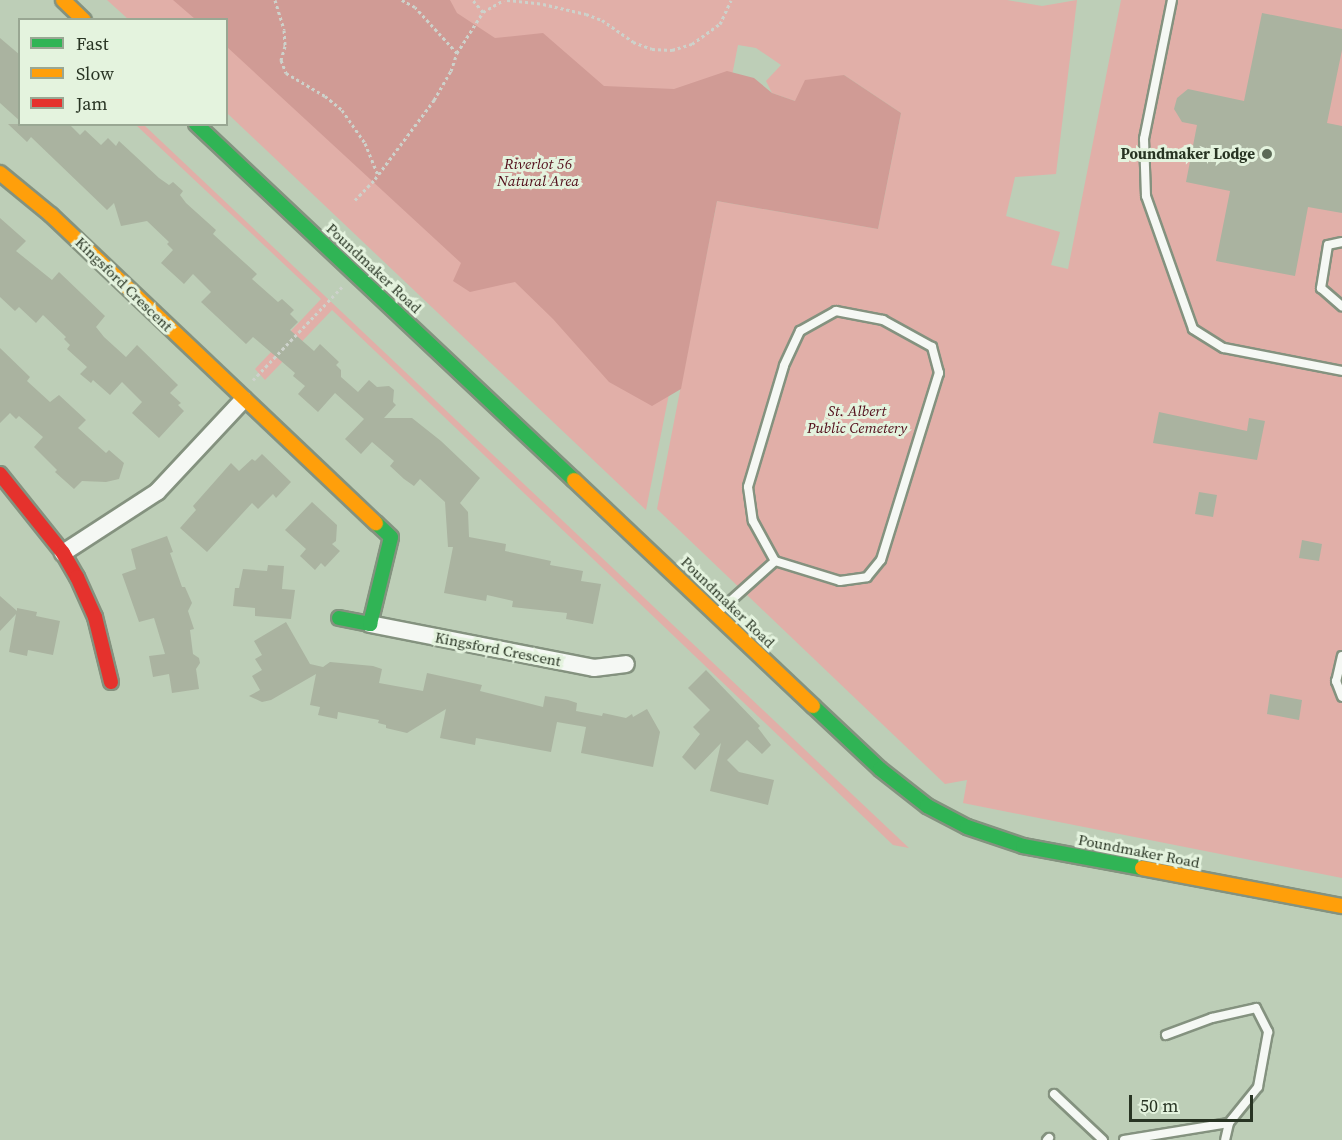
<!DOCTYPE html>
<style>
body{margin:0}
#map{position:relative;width:1342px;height:1140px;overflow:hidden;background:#bdceb7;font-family:"Source Serif 4",serif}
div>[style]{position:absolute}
.green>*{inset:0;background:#e1afa8}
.forest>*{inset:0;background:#d09b95}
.building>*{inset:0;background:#aab3a0}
.path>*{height:3px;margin-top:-1.5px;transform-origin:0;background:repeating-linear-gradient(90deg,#cdd2cb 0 3px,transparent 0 6px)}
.roads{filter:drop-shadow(2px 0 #84927f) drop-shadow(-2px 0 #84927f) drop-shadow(0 2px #84927f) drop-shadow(0 -2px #84927f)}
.lane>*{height:8px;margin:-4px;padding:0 4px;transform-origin:4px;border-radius:4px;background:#f5f8f4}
.street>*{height:16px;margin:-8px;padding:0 8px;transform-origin:8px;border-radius:8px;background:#f5f8f4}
.fast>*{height:14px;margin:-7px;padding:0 7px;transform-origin:7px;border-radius:7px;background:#30b455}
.slow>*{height:14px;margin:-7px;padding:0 7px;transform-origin:7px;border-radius:7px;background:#ff9f0a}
.jam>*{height:14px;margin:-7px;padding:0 7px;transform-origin:7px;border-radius:7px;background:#e5322d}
.dots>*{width:16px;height:16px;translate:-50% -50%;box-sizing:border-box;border:3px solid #e4f3de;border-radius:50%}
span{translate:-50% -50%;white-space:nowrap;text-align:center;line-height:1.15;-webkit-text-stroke:6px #e4f3de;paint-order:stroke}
.poi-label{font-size:15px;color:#283423;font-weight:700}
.right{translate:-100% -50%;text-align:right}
.park-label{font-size:15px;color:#510b18;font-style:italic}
.street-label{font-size:15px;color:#283423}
.legend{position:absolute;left:18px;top:18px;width:210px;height:108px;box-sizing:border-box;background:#e4f3de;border:2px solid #99a793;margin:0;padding:8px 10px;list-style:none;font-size:18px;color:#283423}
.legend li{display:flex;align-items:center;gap:12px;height:30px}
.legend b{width:30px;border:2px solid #99a793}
.scale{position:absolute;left:1129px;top:1095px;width:124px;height:27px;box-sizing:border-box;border:3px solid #283423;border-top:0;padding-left:8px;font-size:18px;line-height:21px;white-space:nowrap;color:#283423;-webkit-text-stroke:4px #e4f3de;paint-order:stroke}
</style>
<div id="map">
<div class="green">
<div style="clip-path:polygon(107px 0,1007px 0,1042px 6px,1077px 0,1056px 174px,1015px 177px,1006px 216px,1060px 232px,1051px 265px,1068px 269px,1121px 0,1342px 0,1342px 878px,963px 803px,967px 780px,945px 784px,657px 509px,717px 201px,878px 229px,901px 113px,844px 75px,795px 101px,772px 93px,766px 81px,781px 65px,756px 48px,738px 45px,646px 510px,227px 113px,226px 20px,128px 19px)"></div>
<div style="clip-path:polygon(136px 125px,144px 125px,909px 848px,893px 845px,332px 310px,265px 380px,255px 369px,321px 299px)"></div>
</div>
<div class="forest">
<div style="clip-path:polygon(173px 0,450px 0,457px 13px,495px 38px,543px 33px,604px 86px,674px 89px,727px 71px,754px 78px,772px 93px,795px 101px,805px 80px,844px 75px,901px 113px,878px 229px,717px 201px,681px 389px,652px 406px,609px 382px,553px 319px,515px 282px,470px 292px,453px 281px,461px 263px,227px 47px,226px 20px,195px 19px)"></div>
</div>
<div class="building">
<div style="clip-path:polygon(1262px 13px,1342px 29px,1342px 50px,1327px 123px,1342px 126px,1342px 213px,1308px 207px,1295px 276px,1216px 261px,1230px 191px,1186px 182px,1197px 125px,1182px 122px,1174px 109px,1177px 98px,1188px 89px,1244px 101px)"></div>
<div style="clip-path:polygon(0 38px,20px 55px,20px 121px,0 103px)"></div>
<div style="clip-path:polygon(8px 124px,69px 124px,80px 135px,85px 130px,101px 145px,108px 138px,116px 146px,119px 141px,159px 178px,169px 185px,173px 182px,183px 191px,180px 195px,186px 203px,216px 230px,213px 234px,257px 274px,252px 279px,278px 302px,282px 299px,294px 310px,290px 314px,298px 322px,290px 330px,314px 351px,320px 344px,339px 362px,336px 365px,341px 370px,341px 377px,358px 392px,369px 380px,377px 387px,389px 386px,394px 390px,393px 402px,396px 405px,384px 418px,412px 418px,441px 441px,480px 478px,460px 503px,468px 512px,469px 537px,506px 544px,505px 551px,551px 561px,550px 565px,583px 571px,581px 581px,601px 584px,593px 624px,566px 619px,567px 613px,512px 607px,513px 601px,487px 595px,486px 601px,444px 593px,453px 547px,448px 547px,445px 502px,420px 479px,414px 486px,404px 479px,390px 466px,394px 461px,372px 442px,361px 454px,345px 439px,364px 419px,335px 393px,318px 412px,298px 394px,305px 386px,293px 376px,295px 373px,253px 337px,246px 344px,201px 302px,211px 292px,193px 274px,184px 284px,161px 263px,173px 250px,167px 244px,169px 242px,147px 221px,121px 226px,114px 203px,107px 210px,31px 137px,27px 142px)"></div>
<div style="clip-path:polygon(0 218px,26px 241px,16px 251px,52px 280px,59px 272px,105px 316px,96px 327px,104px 337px,126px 357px,137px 345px,178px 385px,170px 393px,181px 403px,178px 405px,184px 411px,159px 438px,132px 413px,142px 402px,122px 382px,110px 395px,93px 380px,91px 383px,80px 374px,87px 367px,67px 349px,70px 345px,64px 339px,66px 337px,43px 315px,36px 323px,19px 307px,15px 311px,0 297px)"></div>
<div style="clip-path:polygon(0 348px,30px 377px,27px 381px,50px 402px,59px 395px,86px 420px,78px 428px,106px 453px,109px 450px,124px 463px,119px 479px,106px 482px,82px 481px,74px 489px,55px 472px,57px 470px,34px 447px,43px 437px,19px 416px,16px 419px,10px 413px,0 423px)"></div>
<div style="clip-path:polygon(1159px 412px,1247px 431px,1249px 418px,1265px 421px,1257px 460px,1153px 443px)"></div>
<div style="clip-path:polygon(262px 454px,291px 482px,276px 498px,273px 494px,258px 509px,252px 503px,207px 552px,180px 528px,196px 510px,193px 506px,231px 463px,239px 471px,252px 459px,255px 461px)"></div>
<div style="clip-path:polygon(1199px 492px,1217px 495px,1213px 517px,1195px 514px)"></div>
<div style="clip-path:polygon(312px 502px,337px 525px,336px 541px,332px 544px,340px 551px,325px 567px,321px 563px,315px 570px,300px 556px,306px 549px,285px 530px)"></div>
<div style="clip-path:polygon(167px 536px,173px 552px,170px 553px,182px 587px,185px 587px,192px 603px,188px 611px,194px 629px,190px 630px,193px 654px,199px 658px,200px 663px,196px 669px,199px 689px,172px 693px,169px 674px,153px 677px,149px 656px,165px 654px,154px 618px,139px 622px,122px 574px,136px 569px,131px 549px)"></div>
<div style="clip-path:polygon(1302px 540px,1322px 544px,1319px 561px,1299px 558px)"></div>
<div style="clip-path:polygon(268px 565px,284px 566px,282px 589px,295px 590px,291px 619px,255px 616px,255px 608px,233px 606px,235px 588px,239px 588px,243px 569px,267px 571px)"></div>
<div style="clip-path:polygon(0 596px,17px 611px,17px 608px,37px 612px,36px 616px,60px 621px,53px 655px,28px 650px,27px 656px,9px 652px,16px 614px,0 631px)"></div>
<div style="clip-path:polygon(286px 622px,310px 664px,323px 667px,330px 662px,373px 666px,382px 669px,379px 683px,423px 691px,427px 673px,482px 685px,480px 691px,543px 707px,545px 696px,568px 700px,577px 703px,576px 711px,602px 716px,603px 713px,626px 718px,632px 714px,633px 717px,647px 709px,660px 732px,653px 767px,581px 753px,586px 727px,557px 722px,551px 752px,476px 738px,475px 745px,440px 738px,446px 709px,407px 733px,386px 728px,386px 725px,378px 723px,379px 720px,338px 712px,337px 719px,318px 715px,320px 707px,310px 705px,316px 674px,271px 700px,262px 702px,249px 696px,260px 690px,252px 676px,262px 670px,255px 659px,262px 655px,254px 641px)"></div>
<div style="clip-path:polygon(706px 670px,760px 726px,758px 728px,771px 745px,762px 754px,747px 740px,727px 760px,739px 772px,774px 780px,768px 805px,710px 791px,721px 743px,695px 770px,682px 757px,700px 734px,693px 727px,710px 710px,688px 688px)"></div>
<div style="clip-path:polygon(1270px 694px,1302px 700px,1299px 720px,1267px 714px)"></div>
</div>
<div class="path">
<div style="left:275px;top:0;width:31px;rotate:73deg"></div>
<div style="left:284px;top:30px;width:16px;rotate:86deg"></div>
<div style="left:285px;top:46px;width:15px;rotate:106deg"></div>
<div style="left:281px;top:60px;width:14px;rotate:69deg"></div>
<div style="left:286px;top:73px;width:45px;rotate:30.5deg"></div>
<div style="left:325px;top:96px;width:22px;rotate:39deg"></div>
<div style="left:342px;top:110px;width:40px;rotate:55.1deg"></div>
<div style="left:365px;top:143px;width:35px;rotate:68deg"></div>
<div style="left:507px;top:0;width:36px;rotate:6deg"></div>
<div style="left:543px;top:4px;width:44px;rotate:13.1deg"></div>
<div style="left:586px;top:14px;width:17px;rotate:21deg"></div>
<div style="left:602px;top:20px;width:38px;rotate:35deg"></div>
<div style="left:633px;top:42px;width:20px;rotate:20deg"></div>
<div style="left:652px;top:49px;width:20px;rotate:3deg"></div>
<div style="left:672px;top:50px;width:21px;rotate:-17deg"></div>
<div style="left:692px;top:44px;width:34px;rotate:-36deg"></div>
<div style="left:720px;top:24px;width:26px;rotate:-65deg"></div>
<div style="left:483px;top:12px;width:24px;rotate:-30deg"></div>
<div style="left:457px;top:53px;width:49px;rotate:-57.6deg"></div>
<div style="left:483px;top:12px;width:16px;rotate:-130deg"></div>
<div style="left:355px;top:200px;width:29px;rotate:-46deg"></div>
<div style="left:375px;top:179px;width:99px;rotate:-53.2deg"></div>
<div style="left:434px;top:100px;width:34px;rotate:-60deg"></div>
<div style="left:451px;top:71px;width:19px;rotate:-72deg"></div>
<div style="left:457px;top:53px;width:62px;rotate:-132.4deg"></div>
<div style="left:415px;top:7px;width:15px;rotate:-152deg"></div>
<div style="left:253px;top:380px;width:129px;rotate:-46.3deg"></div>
</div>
<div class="roads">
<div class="lane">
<div style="left:1172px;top:0;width:142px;rotate:101.4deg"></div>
<div style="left:1144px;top:139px;width:57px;rotate:88deg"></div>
<div style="left:1146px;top:196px;width:141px;rotate:70.5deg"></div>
<div style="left:1193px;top:329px;width:36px;rotate:32deg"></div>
<div style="left:1224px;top:348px;width:120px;rotate:11deg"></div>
<div style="left:1342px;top:242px;width:14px;rotate:168deg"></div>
<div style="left:1328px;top:245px;width:44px;rotate:99.2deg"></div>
<div style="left:1321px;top:288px;width:28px;rotate:41deg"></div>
<div style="left:717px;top:613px;width:78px;rotate:-41.9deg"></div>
<div style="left:775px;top:561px;width:68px;rotate:17.1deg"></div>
<div style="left:840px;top:581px;width:27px;rotate:-8deg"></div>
<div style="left:867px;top:577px;width:22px;rotate:-51deg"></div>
<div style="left:881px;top:560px;width:196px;rotate:-72.8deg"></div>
<div style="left:939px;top:373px;width:27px;rotate:-105deg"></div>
<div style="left:932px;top:347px;width:56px;rotate:-151.1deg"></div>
<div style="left:883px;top:320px;width:48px;rotate:-169.2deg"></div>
<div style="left:836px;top:311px;width:41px;rotate:150.9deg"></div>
<div style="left:800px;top:331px;width:38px;rotate:115deg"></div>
<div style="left:784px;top:366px;width:126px;rotate:106.6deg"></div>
<div style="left:748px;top:487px;width:34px;rotate:82deg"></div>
<div style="left:753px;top:521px;width:46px;rotate:61.2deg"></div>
<div style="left:1342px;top:656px;width:26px;rotate:103deg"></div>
<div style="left:1336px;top:681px;width:17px;rotate:69deg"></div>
<div style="left:1166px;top:1035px;width:49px;rotate:-20.3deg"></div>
<div style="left:1212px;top:1018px;width:45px;rotate:-12.8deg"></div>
<div style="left:1256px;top:1008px;width:27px;rotate:63deg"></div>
<div style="left:1268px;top:1032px;width:56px;rotate:100.3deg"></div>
<div style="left:1258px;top:1087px;width:46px;rotate:128.9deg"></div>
<div style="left:1229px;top:1123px;width:17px;rotate:103deg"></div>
<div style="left:1054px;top:1094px;width:67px;rotate:43.2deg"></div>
<div style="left:1047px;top:1140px;width:3px;rotate:-45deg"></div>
<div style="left:1124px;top:1140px;width:106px;rotate:-9.2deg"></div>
</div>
<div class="street">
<div style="left:63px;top:553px;width:112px;rotate:-33deg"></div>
<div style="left:157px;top:492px;width:127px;rotate:-46.9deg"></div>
<div style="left:370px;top:624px;width:228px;rotate:11.1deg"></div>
<div style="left:594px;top:668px;width:32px;rotate:-7deg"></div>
</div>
<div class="fast">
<div style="left:196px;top:124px;width:519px;rotate:43.28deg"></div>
<div style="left:339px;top:618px;width:32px;rotate:11deg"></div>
<div style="left:370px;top:624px;width:89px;rotate:-76.4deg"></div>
<div style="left:391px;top:537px;width:21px;rotate:-137deg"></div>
<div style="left:813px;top:706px;width:92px;rotate:43.2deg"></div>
<div style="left:880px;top:769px;width:60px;rotate:38.2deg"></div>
<div style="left:927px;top:806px;width:45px;rotate:27.7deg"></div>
<div style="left:967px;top:827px;width:59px;rotate:18.7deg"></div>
<div style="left:1023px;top:846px;width:121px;rotate:10.5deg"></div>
</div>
<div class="slow">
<div style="left:63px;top:0;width:29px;rotate:44deg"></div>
<div style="left:0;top:173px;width:66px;rotate:39.5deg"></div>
<div style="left:51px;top:215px;width:448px;rotate:43.5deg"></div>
<div style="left:574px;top:480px;width:329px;rotate:43.4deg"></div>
<div style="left:1142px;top:868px;width:204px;rotate:10.8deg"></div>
</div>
<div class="jam">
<div style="left:0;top:474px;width:101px;rotate:51.4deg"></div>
<div style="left:63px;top:553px;width:28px;rotate:60deg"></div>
<div style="left:77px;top:577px;width:44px;rotate:65.8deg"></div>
<div style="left:95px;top:617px;width:67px;rotate:76.2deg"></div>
</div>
</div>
<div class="dots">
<div style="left:1267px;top:154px;background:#5c6a57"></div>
</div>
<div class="poi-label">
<span class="right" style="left:1255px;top:154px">Poundmaker Lodge</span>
</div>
<div class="park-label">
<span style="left:538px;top:172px">Riverlot 56<br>Natural Area</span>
<span style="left:857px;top:419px">St. Albert<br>Public Cemetery</span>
</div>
<div class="street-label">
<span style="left:374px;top:268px;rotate:43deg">Poundmaker Road</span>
<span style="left:124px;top:284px;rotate:44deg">Kingsford Crescent</span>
<span style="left:728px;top:602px;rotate:44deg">Poundmaker Road</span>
<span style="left:498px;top:649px;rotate:11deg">Kingsford Crescent</span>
<span style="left:1139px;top:851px;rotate:11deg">Poundmaker Road</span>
</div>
<ul class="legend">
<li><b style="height:8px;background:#30b455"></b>Fast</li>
<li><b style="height:8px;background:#ff9f0a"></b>Slow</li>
<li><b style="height:8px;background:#e5322d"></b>Jam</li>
</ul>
<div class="scale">50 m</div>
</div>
